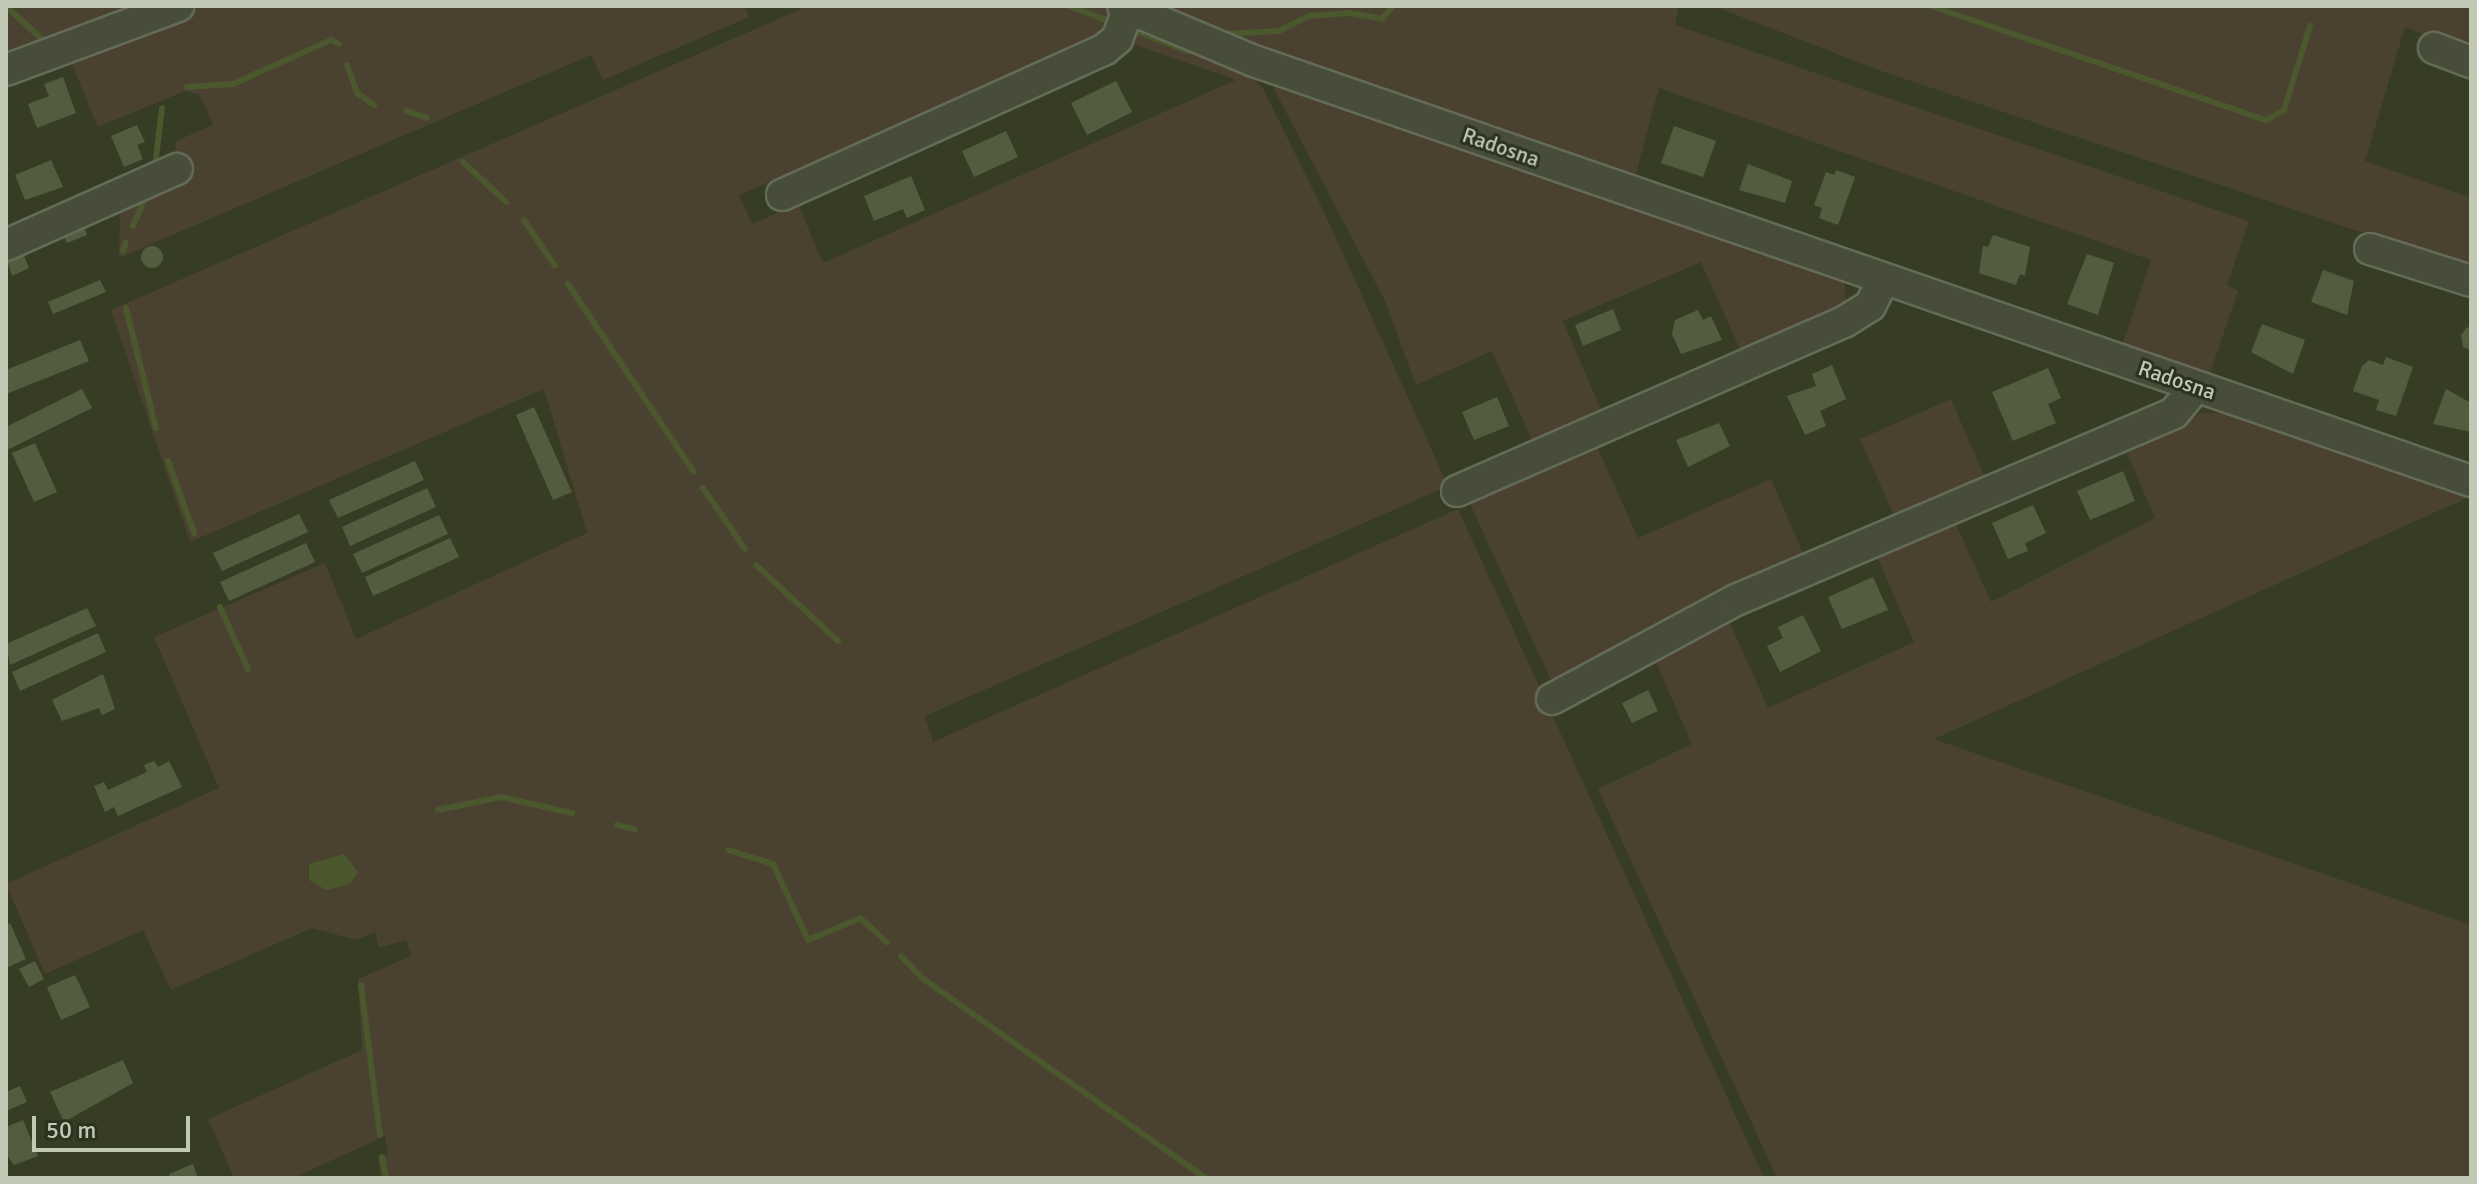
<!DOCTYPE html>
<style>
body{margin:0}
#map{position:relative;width:2477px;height:1184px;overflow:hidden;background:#363d24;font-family:Signika,sans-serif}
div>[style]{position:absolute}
.green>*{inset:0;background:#4b4130}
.water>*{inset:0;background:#4b572d}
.stream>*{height:6px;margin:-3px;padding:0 3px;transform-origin:3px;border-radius:3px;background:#4b572d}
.building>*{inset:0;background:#545c40}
.round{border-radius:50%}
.roads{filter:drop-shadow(2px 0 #646b56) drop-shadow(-2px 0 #646b56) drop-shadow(0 2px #646b56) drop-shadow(0 -2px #646b56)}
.minor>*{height:30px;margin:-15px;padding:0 15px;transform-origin:15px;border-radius:15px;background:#474d38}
span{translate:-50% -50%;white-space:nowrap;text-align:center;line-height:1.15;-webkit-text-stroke:6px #2c321d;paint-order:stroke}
.street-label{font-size:22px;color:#c1c8b4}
.frame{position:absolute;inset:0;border:8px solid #c1c8b4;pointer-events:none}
.scale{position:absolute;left:32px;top:1116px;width:158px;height:36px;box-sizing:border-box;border:4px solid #c1c8b4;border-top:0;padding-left:10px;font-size:24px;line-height:28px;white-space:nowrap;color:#c1c8b4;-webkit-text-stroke:6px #2c321d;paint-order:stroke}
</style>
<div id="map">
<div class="green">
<div style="clip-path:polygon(6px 6px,164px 6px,6px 67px)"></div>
<div style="clip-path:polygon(203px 6px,744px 6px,749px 17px,603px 80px,591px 55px,119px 258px,120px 207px,194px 175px,189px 157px,174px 164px,176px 141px,213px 125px,200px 95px,185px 91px,98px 127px,71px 62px)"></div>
<div style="clip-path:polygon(808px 6px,1102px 6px,1116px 11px,1115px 31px,739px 195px,752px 224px,798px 204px,823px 263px,1236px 80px,1127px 42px,1134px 25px,1249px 74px,1263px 89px,1325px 214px,1448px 486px,925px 716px,933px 742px,1458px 509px,1764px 1178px,381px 1178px,378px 1158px,388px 1154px,385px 1136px,293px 1178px,234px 1178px,208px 1119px,362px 1050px,358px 979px,411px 956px,406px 940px,379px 948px,375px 932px,356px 940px,312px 928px,171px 990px,143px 930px,45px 974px,6px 884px,219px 788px,154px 637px,325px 563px,356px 639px,587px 533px,544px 389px,190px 542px,111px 310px)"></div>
<div style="clip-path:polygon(1149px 6px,1679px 6px,1675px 25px,2249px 221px,2227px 285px,2238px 291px,2210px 373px,2123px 343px,2151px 260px,1659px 88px,1633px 184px,1230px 45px)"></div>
<div style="clip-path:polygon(1713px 6px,2471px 6px,2471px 52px,2405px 27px,2365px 161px,2471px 198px,2471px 269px,1884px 72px)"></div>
<div style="clip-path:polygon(1278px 81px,1844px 280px,1846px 306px,1743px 356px,1701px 262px,1563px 321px,1604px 417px,1535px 447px,1492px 351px,1416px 385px,1385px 301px,1274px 89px)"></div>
<div style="clip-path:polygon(1951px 399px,1985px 478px,1895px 518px,1860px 439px)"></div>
<div style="clip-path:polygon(2241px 412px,2471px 488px,2471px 496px,1934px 739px,2471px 925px,2471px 1178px,1777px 1178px,1598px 789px,1692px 744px,1655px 660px,1730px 623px,1768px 708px,1914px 642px,1876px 554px,1954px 520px,1991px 602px,2155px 518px,2124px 446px,2200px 413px)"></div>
<div style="clip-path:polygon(1598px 449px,1638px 538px,1771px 479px,1805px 558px,1553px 685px,1470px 504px)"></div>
</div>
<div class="water">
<div style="clip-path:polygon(344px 854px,358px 872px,350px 884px,326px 890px,309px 880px,309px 864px)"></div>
</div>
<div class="stream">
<div style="left:6px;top:6px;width:56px;rotate:42.8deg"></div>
<div style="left:1069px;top:6px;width:43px;rotate:20.6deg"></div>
<div style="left:1931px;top:6px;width:354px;rotate:18.8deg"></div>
<div style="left:2266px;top:120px;width:21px;rotate:-29deg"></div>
<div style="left:2284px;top:110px;width:88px;rotate:-72.8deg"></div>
<div style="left:1136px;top:31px;width:55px;rotate:21.4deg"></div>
<div style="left:1222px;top:34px;width:57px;rotate:-3deg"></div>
<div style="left:1279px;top:31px;width:34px;rotate:-27deg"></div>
<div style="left:1309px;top:16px;width:40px;rotate:-4.3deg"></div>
<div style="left:1349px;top:13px;width:34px;rotate:10deg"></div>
<div style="left:1382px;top:19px;width:17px;rotate:-50deg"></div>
<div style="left:347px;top:65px;width:30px;rotate:70deg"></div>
<div style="left:357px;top:93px;width:21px;rotate:35deg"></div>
<div style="left:187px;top:87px;width:46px;rotate:-3.7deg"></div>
<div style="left:233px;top:84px;width:107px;rotate:-24.2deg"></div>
<div style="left:331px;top:40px;width:9px;rotate:27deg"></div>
<div style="left:406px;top:111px;width:22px;rotate:18deg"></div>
<div style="left:156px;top:158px;width:50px;rotate:-83.2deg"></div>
<div style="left:463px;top:162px;width:59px;rotate:42.9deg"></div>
<div style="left:524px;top:220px;width:55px;rotate:56deg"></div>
<div style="left:133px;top:226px;width:30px;rotate:-67deg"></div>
<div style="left:123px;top:251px;width:9px;rotate:-72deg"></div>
<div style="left:568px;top:284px;width:226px;rotate:56.2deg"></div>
<div style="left:126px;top:308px;width:124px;rotate:76deg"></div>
<div style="left:168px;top:461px;width:77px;rotate:70.1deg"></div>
<div style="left:703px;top:488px;width:74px;rotate:55.5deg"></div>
<div style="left:756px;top:565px;width:112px;rotate:42.8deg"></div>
<div style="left:220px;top:607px;width:68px;rotate:65.7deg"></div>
<div style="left:438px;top:810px;width:64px;rotate:-11.7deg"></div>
<div style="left:501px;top:797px;width:73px;rotate:12.7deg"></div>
<div style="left:617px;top:825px;width:18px;rotate:13deg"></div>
<div style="left:728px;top:850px;width:47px;rotate:17.3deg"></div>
<div style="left:773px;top:864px;width:84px;rotate:65.3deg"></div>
<div style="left:808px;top:940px;width:56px;rotate:-22.9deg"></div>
<div style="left:860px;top:918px;width:36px;rotate:42deg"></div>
<div style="left:901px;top:956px;width:30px;rotate:46deg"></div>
<div style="left:922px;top:978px;width:347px;rotate:35.2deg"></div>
<div style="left:361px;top:985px;width:151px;rotate:82.8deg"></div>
<div style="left:382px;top:1157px;width:21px;rotate:79deg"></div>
</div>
<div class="building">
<div style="clip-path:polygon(63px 77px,76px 113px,37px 128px,28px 104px,49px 96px,44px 84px)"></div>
<div style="clip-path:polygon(1116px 81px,1132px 112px,1087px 135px,1071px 103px)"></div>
<div style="clip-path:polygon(137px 125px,145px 142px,137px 145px,143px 159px,124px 167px,111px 136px)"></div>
<div style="clip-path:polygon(1674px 126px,1716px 141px,1703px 177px,1661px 163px)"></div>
<div style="clip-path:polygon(1006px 131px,1018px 157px,974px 177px,962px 151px)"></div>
<div style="clip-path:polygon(51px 160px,63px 187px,25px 200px,15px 175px)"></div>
<div style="clip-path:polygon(1748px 164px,1792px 181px,1785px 203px,1739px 190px)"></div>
<div style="clip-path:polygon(1836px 170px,1855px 177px,1838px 225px,1819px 218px,1822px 208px,1814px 205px,1826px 172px,1834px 175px)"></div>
<div style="clip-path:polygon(911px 176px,925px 210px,907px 218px,903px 209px,874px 221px,864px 196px)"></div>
<div style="clip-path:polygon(83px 223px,87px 235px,67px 243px,62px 231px)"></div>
<div style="clip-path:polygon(1993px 235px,2030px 247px,2025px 276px,2020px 274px,2016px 285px,1979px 273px,1983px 246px,1988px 247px)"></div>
<div class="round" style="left:141px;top:246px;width:22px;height:22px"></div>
<div style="clip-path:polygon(22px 251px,29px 268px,12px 276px,6px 258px)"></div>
<div style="clip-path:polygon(2087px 254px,2114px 263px,2098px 315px,2067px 304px)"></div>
<div style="clip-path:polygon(2323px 270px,2354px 281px,2347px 315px,2311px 302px)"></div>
<div style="clip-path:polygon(100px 280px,106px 292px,53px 314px,48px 302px)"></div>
<div style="clip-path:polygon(1613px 309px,1621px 330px,1583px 346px,1575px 325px)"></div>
<div style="clip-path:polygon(1698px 310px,1703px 320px,1711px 316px,1722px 340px,1681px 354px,1672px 334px,1675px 320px)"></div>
<div style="clip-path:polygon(2262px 324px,2305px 340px,2293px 374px,2251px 352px)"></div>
<div style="clip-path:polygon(2467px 327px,2471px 329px,2471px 350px,2463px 347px,2461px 335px)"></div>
<div style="clip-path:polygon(80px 340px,89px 361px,6px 394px,6px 370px)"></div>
<div style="clip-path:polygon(2386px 357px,2413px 367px,2396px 416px,2376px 410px,2379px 400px,2353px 391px,2362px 366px,2369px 360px,2383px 365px)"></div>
<div style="clip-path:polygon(1832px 365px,1846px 399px,1820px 411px,1826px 426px,1805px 435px,1787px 396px,1816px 386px,1812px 374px)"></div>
<div style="clip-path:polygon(2048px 368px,2061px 398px,2048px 404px,2056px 423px,2013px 441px,1992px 392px)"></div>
<div style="clip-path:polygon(82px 389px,92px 408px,7px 450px,6px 427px)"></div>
<div style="clip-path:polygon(2446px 389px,2471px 403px,2471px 432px,2433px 424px)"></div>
<div style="clip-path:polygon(1497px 397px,1509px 426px,1474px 440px,1462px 412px)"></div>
<div style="clip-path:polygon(534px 407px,572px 492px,553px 500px,516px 415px)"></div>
<div style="clip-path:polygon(1719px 423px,1730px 446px,1688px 467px,1676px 440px)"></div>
<div style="clip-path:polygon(35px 443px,57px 492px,34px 502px,12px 453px)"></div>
<div style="clip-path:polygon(415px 461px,424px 480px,338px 518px,329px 500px)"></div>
<div style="clip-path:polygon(2123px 471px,2135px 501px,2090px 520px,2077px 491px)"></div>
<div style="clip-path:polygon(427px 488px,436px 507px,350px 546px,342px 527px)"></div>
<div style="clip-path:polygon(2033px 505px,2046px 533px,2025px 543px,2028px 551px,2008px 559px,1992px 523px)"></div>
<div style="clip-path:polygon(299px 514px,308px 532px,222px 571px,213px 553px)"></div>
<div style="clip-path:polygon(439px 515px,448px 534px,362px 573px,353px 554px)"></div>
<div style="clip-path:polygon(450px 538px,459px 557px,373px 596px,365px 577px)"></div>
<div style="clip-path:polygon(306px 543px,315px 562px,229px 601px,220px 582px)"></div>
<div style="clip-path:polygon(1873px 577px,1888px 610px,1842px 629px,1828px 597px)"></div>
<div style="clip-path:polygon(87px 608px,96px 626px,10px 665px,6px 644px)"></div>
<div style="clip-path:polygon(1803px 615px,1821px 651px,1780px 672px,1767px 646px,1783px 638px,1778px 627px)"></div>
<div style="clip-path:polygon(98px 633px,106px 652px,20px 691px,12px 672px)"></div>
<div style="clip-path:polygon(103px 674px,115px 709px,102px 715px,99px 708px,62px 721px,52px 700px)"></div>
<div style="clip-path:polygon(1648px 690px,1658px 711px,1632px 723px,1622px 703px)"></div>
<div style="clip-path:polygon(154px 761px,158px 767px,169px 761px,182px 787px,118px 816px,114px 807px,105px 812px,94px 786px,104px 782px,108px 790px,147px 772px,144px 765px)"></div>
<div style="clip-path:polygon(10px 923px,26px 959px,8px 967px,6px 925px)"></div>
<div style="clip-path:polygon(35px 961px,44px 979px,29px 987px,19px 969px)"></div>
<div style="clip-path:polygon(75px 975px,90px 1007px,61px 1020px,47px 987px)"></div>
<div style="clip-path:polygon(123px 1060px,133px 1083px,64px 1122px,50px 1092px)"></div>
<div style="clip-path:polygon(20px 1086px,27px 1102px,6px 1111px,6px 1092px)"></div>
<div style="clip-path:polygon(23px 1120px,38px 1156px,14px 1165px,6px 1154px,6px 1127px)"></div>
<div style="clip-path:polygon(193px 1164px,198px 1178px,171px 1178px,169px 1174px)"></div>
</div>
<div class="roads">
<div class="minor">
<div style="left:1123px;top:6px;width:142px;rotate:22.8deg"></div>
<div style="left:1254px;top:61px;width:1287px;rotate:19.04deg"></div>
<div style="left:2434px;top:48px;width:40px;rotate:21deg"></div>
<div style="left:6px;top:70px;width:184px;rotate:-20.4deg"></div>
<div style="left:782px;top:195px;width:354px;rotate:-24.3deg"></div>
<div style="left:1105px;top:49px;width:16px;rotate:-40deg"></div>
<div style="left:1117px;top:39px;width:33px;rotate:-69deg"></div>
<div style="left:6px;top:245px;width:187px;rotate:-24deg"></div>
<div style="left:2370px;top:249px;width:106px;rotate:17.6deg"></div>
<div style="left:1457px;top:491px;width:422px;rotate:-23.6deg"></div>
<div style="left:1844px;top:322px;width:31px;rotate:-32deg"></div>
<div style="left:1870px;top:306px;width:29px;rotate:-63deg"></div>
<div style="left:1552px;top:699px;width:209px;rotate:-28.3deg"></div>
<div style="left:1736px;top:600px;width:476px;rotate:-23.1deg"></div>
<div style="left:2174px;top:413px;width:34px;rotate:-50deg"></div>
</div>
</div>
<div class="street-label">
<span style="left:1501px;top:147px;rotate:19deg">Radosna</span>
<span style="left:2177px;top:380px;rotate:19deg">Radosna</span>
</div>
<div class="frame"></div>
<div class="scale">50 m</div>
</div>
